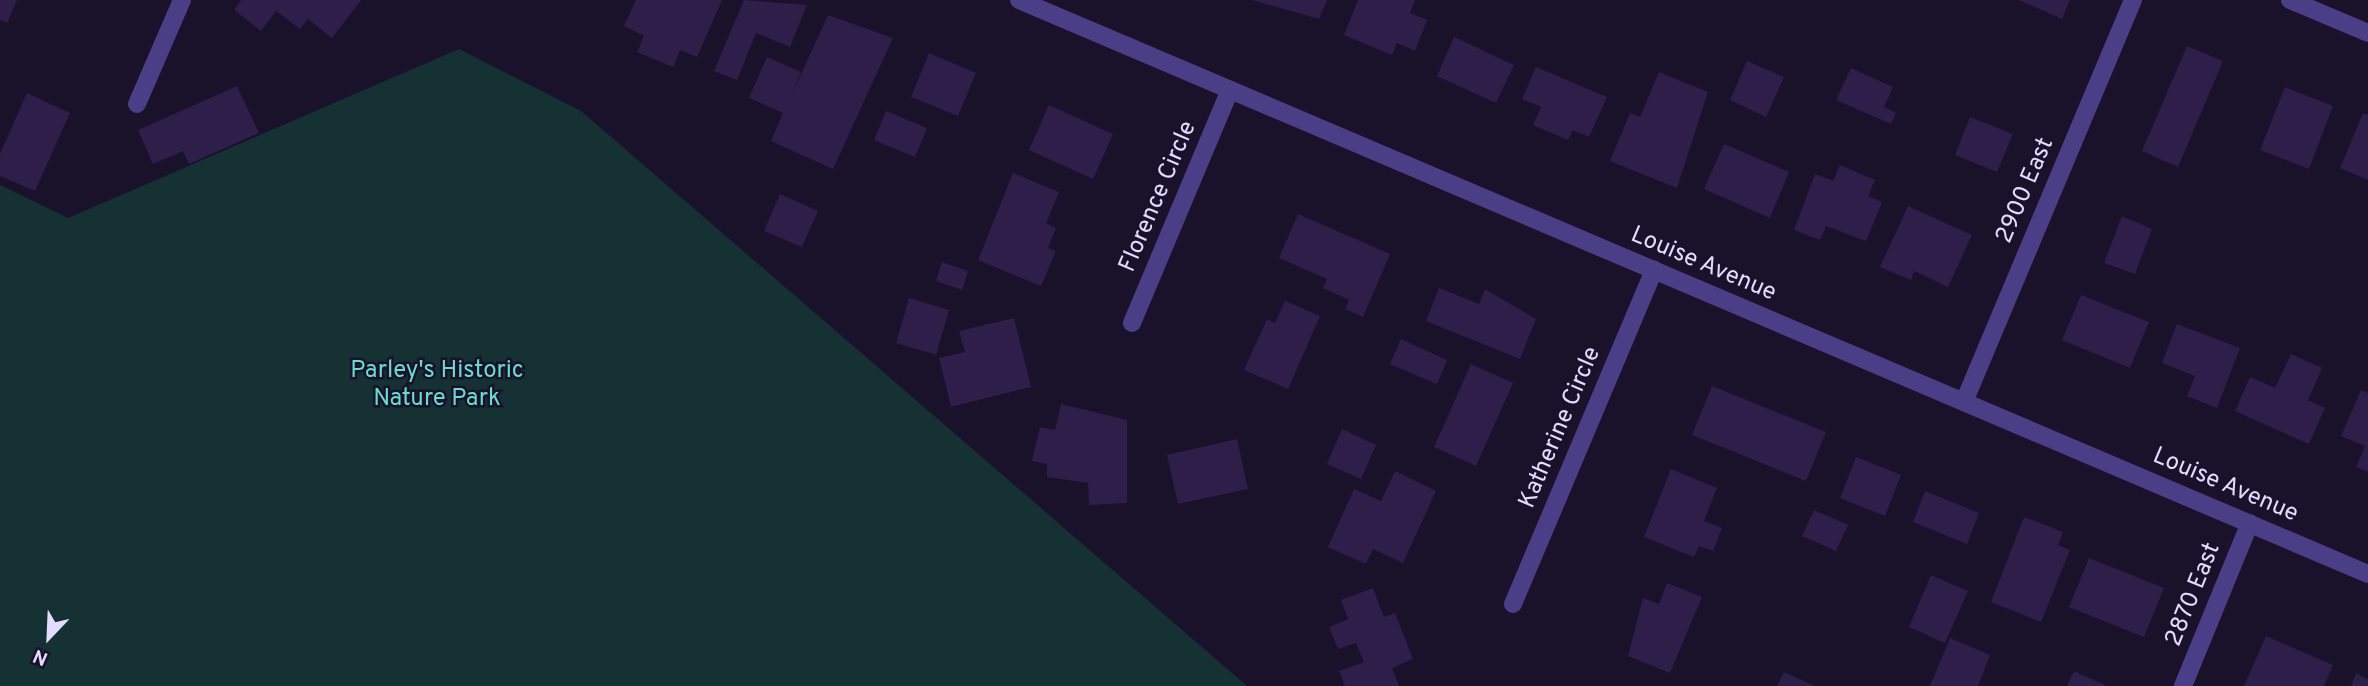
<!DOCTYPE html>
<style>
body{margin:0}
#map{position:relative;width:2368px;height:686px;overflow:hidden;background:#19122a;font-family:Overpass,sans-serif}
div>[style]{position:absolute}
.green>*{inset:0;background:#153134}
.building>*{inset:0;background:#2d1e4a}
.minor>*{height:18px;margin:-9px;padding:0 9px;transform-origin:9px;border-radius:9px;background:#4a3e87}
span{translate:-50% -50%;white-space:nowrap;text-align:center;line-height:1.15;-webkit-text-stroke:5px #19122a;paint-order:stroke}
.street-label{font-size:24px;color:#e4dcfe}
.park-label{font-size:24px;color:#68ddcf}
.north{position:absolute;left:14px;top:602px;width:70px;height:70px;-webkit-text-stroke:5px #19122a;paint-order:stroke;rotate:203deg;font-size:19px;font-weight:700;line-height:28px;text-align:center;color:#e4dcfe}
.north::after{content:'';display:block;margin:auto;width:24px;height:32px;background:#e4dcfe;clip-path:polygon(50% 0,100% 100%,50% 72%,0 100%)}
</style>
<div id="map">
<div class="green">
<div style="clip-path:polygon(459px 49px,581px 111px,1247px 686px,0 686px,0 185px,68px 218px)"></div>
</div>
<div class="building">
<div style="clip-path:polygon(0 0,17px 0,7px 23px,0 20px)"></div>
<div style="clip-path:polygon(241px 0,361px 0,332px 38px,308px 19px,300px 29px,276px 11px,261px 31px,234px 10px)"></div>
<div style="clip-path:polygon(636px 0,722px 0,697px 57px,680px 50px,673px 67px,637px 52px,644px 36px,624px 26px)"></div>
<div style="clip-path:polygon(744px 0,807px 5px,790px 47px,756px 33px,737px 80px,714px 71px)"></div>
<div style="clip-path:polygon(1252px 0,1327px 0,1319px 19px)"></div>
<div style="clip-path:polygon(1358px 0,1415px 0,1410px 13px,1427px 20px,1415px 51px,1397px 43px,1392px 55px,1344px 35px)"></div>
<div style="clip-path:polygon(2019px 0,2070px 0,2062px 19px)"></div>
<div style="clip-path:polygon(828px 15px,893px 38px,833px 169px,771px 141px,783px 113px,749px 98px,767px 57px,801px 72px,792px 94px)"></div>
<div style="clip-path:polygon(1454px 37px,1514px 65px,1496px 103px,1437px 76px)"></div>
<div style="clip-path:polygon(2187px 46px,2223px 61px,2178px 167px,2142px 151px)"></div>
<div style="clip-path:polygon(929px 53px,976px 73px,958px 116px,911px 97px)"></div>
<div style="clip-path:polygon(1747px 61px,1784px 77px,1766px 117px,1730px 100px)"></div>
<div style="clip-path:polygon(1536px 67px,1607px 97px,1589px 137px,1573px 130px,1568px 140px,1533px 125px,1541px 107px,1522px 99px)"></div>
<div style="clip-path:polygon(1851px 68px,1893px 87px,1884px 107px,1896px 113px,1891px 124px,1836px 100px)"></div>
<div style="clip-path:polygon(1659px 72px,1708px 92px,1677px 188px,1610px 161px,1630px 113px,1640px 117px)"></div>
<div style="clip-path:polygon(237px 86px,259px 133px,189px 164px,183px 151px,153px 164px,138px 130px)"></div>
<div style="clip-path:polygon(2285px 87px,2333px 106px,2309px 169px,2260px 150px)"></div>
<div style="clip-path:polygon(27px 93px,70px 113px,35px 191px,0 176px,0 154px)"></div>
<div style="clip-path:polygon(1049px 105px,1113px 134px,1093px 179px,1029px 150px)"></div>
<div style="clip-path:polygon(886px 111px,927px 128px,915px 157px,874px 140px)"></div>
<div style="clip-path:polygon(2363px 113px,2368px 115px,2368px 180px,2340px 168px)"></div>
<div style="clip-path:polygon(1970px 117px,2013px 134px,1997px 172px,1955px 155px)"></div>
<div style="clip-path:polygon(1724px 144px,1789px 172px,1770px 218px,1704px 189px)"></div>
<div style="clip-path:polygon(1840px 165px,1875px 180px,1868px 196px,1882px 202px,1866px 241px,1826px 226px,1820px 240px,1794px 230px,1815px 174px,1833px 181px)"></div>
<div style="clip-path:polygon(1013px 173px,1059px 192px,1046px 223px,1056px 228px,1048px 248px,1056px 251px,1041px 286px,978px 260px)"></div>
<div style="clip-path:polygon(780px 194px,818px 211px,802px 247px,764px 231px)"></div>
<div style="clip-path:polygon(1908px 206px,1972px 235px,1948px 287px,1914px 271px,1911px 280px,1880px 267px)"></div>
<div style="clip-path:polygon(1298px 214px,1390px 254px,1363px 317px,1345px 309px,1349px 300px,1323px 288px,1327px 279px,1279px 258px)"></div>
<div style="clip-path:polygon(2122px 216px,2152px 229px,2135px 274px,2104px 263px)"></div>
<div style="clip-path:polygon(942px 262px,968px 271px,962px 290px,936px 281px)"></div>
<div style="clip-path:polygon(1439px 288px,1479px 304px,1485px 289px,1536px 319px,1520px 359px,1426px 321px)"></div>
<div style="clip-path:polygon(2081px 295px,2149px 322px,2130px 368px,2062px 340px)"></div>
<div style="clip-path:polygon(909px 298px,949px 310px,936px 355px,896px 343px)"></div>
<div style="clip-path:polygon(1285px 301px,1320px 316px,1288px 389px,1244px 370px,1267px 319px,1275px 323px)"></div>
<div style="clip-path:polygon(1014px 318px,1031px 387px,951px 407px,939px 358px,965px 352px,959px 331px)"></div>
<div style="clip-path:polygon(2177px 324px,2240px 348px,2217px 408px,2187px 396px,2195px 376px,2162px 363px)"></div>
<div style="clip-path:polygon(1401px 339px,1447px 360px,1437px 384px,1390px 364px)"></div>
<div style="clip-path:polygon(2291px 354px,2322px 368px,2308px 400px,2325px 408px,2309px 444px,2235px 411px,2250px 377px,2275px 388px)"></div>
<div style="clip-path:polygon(1471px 364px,1513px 383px,1476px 466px,1434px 447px)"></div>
<div style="clip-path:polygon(1712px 386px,1826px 432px,1806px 481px,1692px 435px)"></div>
<div style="clip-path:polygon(2361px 390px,2368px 393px,2368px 472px,2356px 467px,2365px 446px,2341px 436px)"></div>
<div style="clip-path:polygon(1061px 404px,1127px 420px,1127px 503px,1089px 505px,1088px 483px,1047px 477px,1047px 464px,1032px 461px,1040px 427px,1055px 430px)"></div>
<div style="clip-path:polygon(1342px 429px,1376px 445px,1361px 479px,1327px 464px)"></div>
<div style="clip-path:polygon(1237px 439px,1248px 489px,1178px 504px,1167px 455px)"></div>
<div style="clip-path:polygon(1856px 457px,1901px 475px,1885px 516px,1840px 498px)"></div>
<div style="clip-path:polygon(1671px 469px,1717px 488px,1704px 521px,1722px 528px,1713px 551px,1699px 546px,1694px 557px,1644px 537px)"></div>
<div style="clip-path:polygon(1395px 471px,1436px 491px,1403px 563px,1373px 549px,1366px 564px,1328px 547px,1354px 489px,1381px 501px)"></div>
<div style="clip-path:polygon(1925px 491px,1979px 513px,1967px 544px,1913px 522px)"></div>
<div style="clip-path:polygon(1814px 510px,1848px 525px,1836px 551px,1802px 536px)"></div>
<div style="clip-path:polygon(2024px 517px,2063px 532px,2058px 545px,2070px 550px,2041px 622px,1991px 602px)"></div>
<div style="clip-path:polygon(2089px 558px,2164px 588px,2144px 637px,2069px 607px)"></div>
<div style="clip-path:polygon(1931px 575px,1968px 591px,1945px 643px,1909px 627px)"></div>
<div style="clip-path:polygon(1667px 583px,1702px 597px,1670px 673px,1628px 656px,1643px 598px,1659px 604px)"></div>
<div style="clip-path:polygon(1373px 588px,1384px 617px,1395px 613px,1413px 659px,1392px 668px,1399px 686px,1345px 686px,1339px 671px,1364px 662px,1356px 643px,1338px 649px,1329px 627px,1348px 619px,1341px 600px)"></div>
<div style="clip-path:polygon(2266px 636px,2333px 665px,2324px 686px,2244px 686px)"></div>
<div style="clip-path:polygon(1950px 638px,1990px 655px,1978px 686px,1930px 686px)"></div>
<div style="clip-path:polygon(2074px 671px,2107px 686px,2067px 686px)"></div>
<div style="clip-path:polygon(1784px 672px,1815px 686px,1777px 686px)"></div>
<div style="clip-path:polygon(2356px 673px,2368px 679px,2368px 686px,2351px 686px)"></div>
</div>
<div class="minor">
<div style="left:1019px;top:0;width:1466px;rotate:23.05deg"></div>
<div style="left:2290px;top:0;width:85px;rotate:22.9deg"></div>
<div style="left:137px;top:104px;width:113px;rotate:-66.6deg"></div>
<div style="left:1132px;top:323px;width:253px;rotate:-67.2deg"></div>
<div style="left:1964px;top:402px;width:436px;rotate:-67.2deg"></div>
<div style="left:1513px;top:604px;width:363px;rotate:-67.1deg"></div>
<div style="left:2183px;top:686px;width:176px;rotate:-67.7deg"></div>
</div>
<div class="street-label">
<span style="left:2026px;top:191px;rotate:-67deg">2900 East</span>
<span style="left:1159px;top:197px;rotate:-67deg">Florence Circle</span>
<span style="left:1703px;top:265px;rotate:23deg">Louise Avenue</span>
<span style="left:1561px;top:428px;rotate:-67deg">Katherine Circle</span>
<span style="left:2225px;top:486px;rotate:23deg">Louise Avenue</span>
<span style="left:2194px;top:595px;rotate:-68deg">2870 East</span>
</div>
<div class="park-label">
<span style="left:437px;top:386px">Parley's Historic<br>Nature Park</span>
</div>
<div class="north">N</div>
</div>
